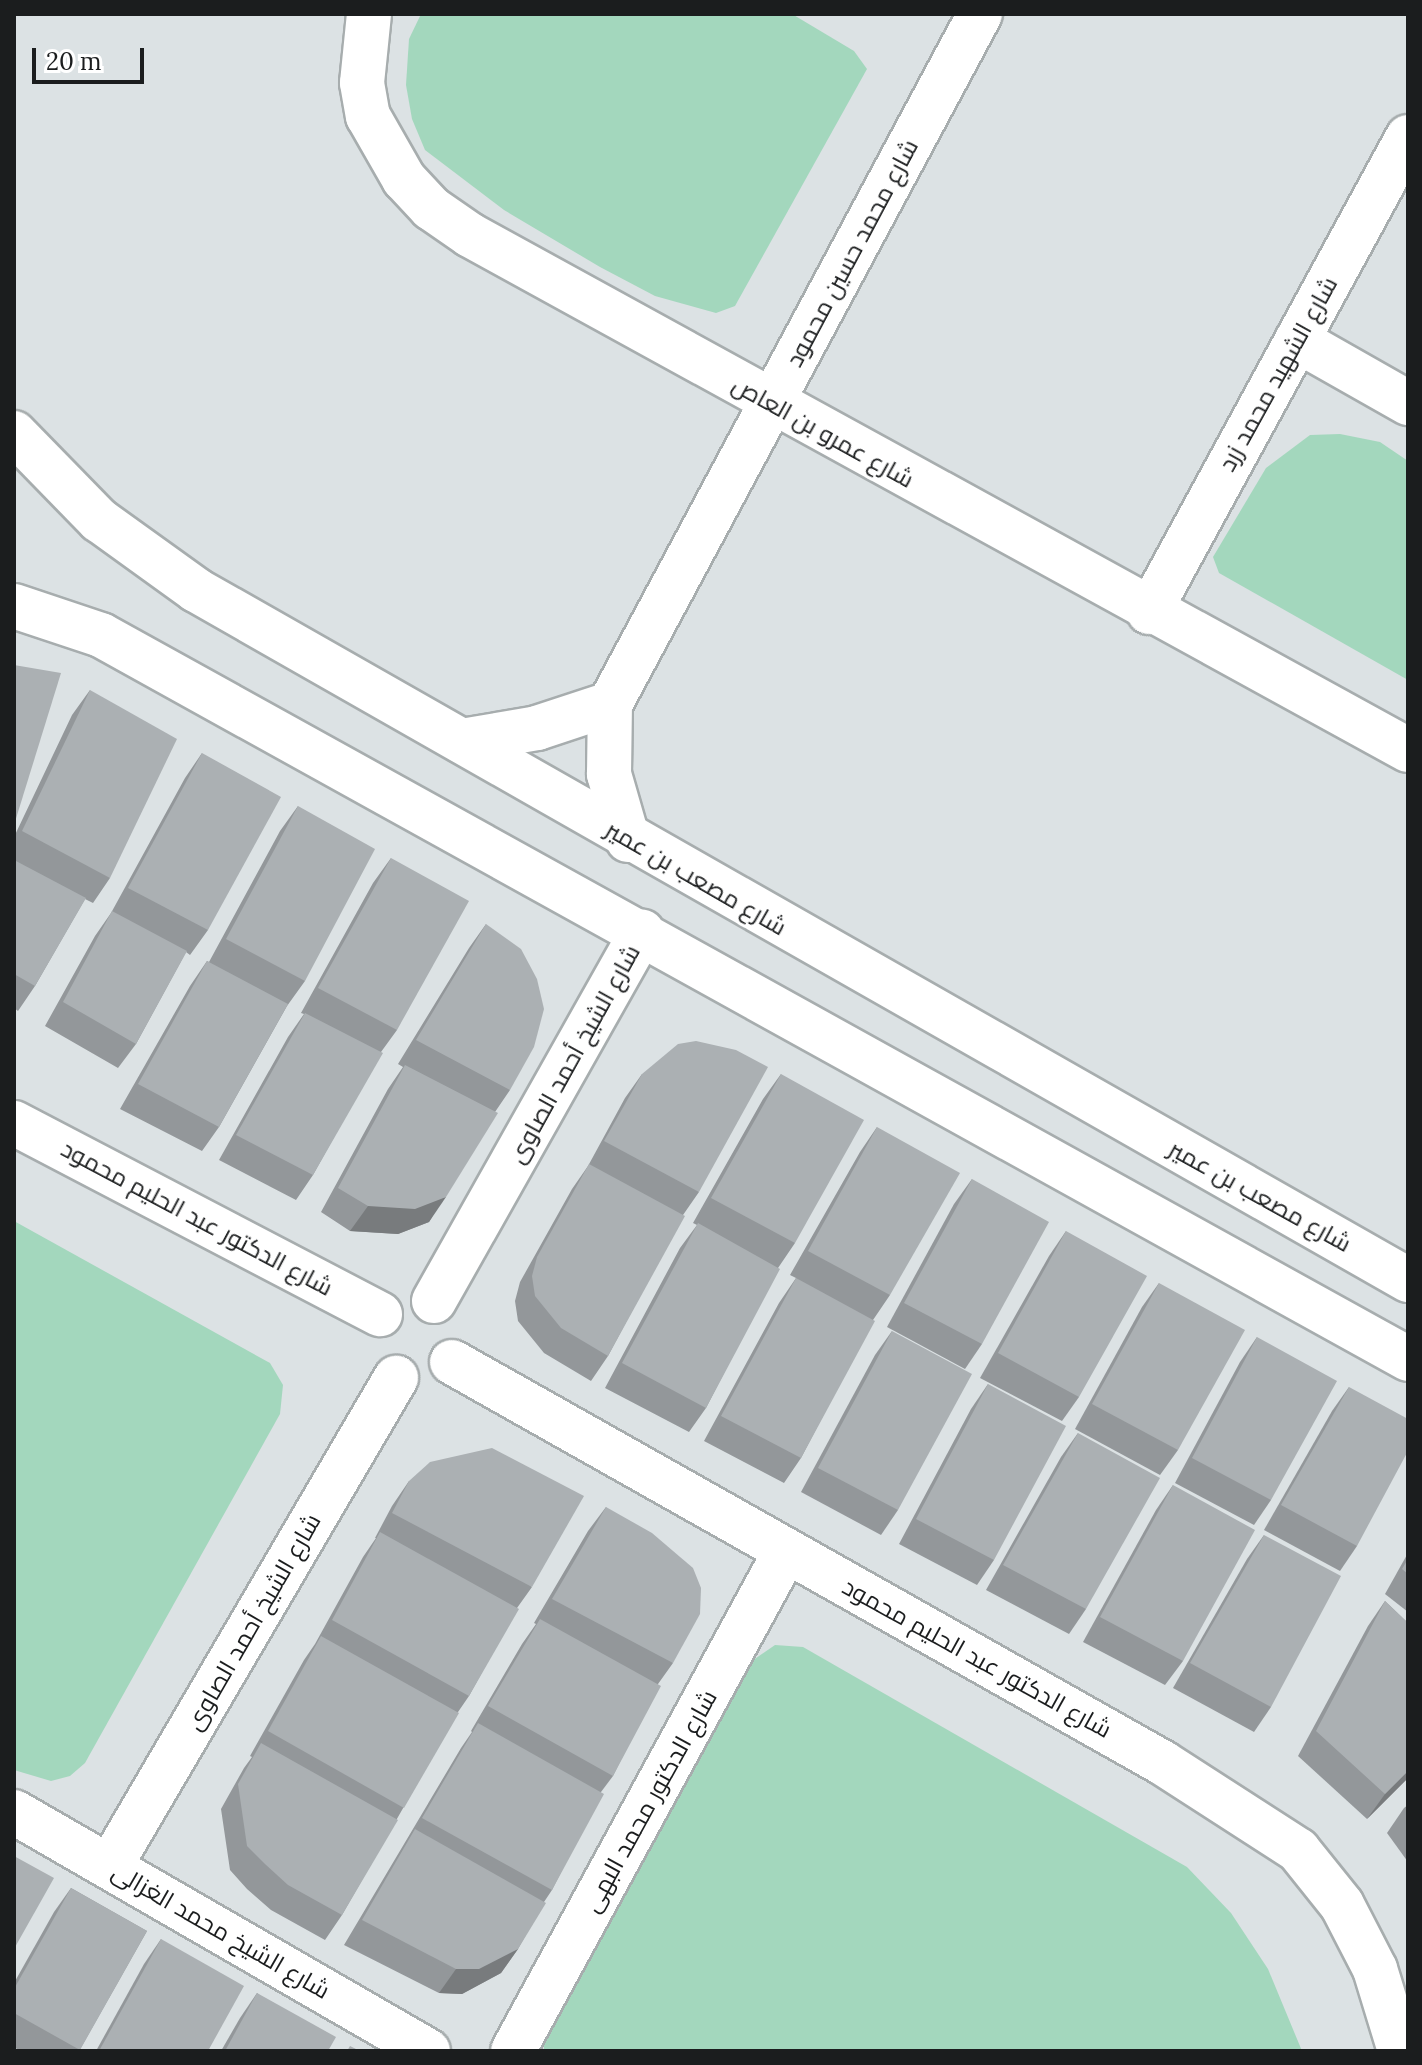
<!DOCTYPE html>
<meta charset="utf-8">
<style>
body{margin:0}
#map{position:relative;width:1422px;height:2065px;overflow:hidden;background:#dce2e4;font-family:Lora,Cairo,serif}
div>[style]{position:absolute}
.green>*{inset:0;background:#a3d7bd}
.roads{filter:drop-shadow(2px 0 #a7adae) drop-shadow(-2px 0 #a7adae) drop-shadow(0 2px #a7adae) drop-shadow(0 -2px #a7adae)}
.minor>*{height:44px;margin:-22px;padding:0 22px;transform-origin:22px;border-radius:22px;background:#fff}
.wall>*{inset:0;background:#93979a}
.shaded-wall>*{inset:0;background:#787b7d}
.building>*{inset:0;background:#abb0b3}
span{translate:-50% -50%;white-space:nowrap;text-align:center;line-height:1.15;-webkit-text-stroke:6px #fff;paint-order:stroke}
.street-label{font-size:24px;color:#1b1d1e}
.frame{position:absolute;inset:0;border:16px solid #1b1d1e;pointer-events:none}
.scale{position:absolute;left:32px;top:48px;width:112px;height:36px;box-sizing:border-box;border:4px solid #1b1d1e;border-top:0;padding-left:10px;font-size:24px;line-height:28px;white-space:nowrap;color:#1b1d1e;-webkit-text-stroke:6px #fff;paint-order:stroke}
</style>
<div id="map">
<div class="green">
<div style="clip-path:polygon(421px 14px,792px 14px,854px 51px,867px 69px,735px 306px,716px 313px,655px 296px,600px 267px,504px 210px,425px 150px,412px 119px,406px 85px,409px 39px)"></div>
<div style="clip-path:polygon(1340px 434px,1380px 442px,1408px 461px,1408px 680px,1219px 573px,1213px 557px,1266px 468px,1310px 435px)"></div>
<div style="clip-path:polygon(14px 1221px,270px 1363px,283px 1385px,280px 1414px,85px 1763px,70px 1776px,51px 1781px,14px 1770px)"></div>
<div style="clip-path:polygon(775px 1645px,803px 1647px,1187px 1867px,1231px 1913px,1268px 1969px,1302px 2051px,544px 2051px,543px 2017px,736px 1672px)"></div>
</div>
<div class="roads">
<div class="minor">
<div style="left:369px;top:14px;width:69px;rotate:95.8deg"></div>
<div style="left:362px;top:83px;width:34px;rotate:80deg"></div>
<div style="left:368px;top:116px;width:73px;rotate:60.3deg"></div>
<div style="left:404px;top:179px;width:40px;rotate:47deg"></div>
<div style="left:431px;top:208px;width:47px;rotate:34.7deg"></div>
<div style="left:470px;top:235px;width:1070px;rotate:28.77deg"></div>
<div style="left:1297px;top:340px;width:128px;rotate:29.6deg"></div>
<div style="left:14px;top:433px;width:122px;rotate:45.7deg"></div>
<div style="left:99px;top:520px;width:120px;rotate:35.8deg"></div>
<div style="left:196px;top:590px;width:1395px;rotate:29.65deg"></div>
<div style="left:14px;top:606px;width:92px;rotate:18.4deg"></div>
<div style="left:101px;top:635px;width:1494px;rotate:28.98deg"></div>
<div style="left:1149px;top:612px;width:541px;rotate:-61.4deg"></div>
<div style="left:462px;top:741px;width:76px;rotate:-9.8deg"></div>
<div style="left:537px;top:728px;width:77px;rotate:-18.2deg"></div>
<div style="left:628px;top:840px;width:69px;rotate:-106.1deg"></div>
<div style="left:609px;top:774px;width:70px;rotate:-89.2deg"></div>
<div style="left:610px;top:704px;width:783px;rotate:-61.8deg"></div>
<div style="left:14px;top:1123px;width:413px;rotate:27.6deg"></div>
<div style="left:434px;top:1301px;width:424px;rotate:-60.6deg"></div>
<div style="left:452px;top:1362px;width:816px;rotate:29.42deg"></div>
<div style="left:1163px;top:1763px;width:161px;rotate:32.8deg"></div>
<div style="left:1298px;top:1850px;width:70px;rotate:51.3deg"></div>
<div style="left:1342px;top:1905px;width:72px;rotate:62.7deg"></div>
<div style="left:1375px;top:1969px;width:86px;rotate:73deg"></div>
<div style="left:14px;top:1812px;width:478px;rotate:30deg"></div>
<div style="left:110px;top:1866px;width:566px;rotate:-59.63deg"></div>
<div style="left:513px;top:2051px;width:570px;rotate:-61.37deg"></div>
</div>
</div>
<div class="wall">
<div style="clip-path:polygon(90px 690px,110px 878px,93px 903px,85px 899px,35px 986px,18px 1011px,14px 1008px,14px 863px,15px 861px,14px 861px,14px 837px,72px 715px)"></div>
<div style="clip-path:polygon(202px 753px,208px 930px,190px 955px,186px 952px,136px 1044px,118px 1068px,45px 1026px,95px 936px,111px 913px,185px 778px)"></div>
<div style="clip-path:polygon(298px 806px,305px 981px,287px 1006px,219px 1127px,202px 1151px,120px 1109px,190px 986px,207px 961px,209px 962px,280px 831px)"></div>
<div style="clip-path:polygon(391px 858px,397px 1030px,381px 1052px,313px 1175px,296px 1200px,219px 1160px,288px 1037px,304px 1014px,301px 1013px,373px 883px)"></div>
<div style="clip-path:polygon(486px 924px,510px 1090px,495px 1112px,429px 1222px,398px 1234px,350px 1231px,321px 1212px,388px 1089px,403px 1067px,398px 1064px,469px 948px)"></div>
<div style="clip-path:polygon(642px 1074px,699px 1192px,683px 1215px,608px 1356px,591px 1381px,544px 1353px,518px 1321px,515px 1301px,520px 1282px,572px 1189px,588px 1166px,625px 1098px)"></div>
<div style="clip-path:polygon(781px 1074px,795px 1243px,778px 1268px,706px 1408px,689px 1432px,605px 1388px,680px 1248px,697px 1225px,693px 1223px,763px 1099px)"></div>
<div style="clip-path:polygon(877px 1127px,890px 1295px,873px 1320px,801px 1458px,784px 1483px,704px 1441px,779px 1303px,796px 1278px,790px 1275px,860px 1152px)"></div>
<div style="clip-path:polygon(972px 1179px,982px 1344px,965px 1369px,887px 1327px,954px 1204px)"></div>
<div style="clip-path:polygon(1066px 1231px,1079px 1397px,1062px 1421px,980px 1378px,1049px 1256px)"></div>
<div style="clip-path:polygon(1159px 1283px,1178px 1450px,1160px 1475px,1075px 1429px,1142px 1307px)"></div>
<div style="clip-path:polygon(892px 1331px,898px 1510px,881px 1535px,801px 1492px,875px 1355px)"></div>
<div style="clip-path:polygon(1257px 1337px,1271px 1500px,1254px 1525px,1175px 1483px,1240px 1362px)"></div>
<div style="clip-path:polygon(988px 1384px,994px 1560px,977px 1585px,899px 1544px,971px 1409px)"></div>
<div style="clip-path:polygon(1349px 1387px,1357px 1546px,1340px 1571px,1264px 1530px,1332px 1411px)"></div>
<div style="clip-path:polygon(1078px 1433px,1086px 1609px,1069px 1634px,986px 1590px,1061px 1457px)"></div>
<div style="clip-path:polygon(409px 1481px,532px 1587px,517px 1608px,469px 1696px,458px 1712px,342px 1915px,325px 1940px,271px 1910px,247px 1889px,230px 1870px,221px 1809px,244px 1768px,252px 1757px,250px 1756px,304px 1660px,315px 1644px,363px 1557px,376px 1538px,375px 1538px,392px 1506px)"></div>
<div style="clip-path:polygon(1173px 1485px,1183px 1661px,1165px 1685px,1083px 1642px,1156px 1510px)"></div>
<div style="clip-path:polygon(606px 1507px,673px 1663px,658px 1684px,613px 1776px,601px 1792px,552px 1890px,544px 1902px,518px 1949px,501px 1973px,462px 1994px,439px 1993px,344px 1945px,461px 1748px,472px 1732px,471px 1731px,522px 1644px,536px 1624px,534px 1623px,588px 1531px)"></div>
<div style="clip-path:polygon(1264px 1535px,1271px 1707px,1254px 1732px,1173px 1688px,1247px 1559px)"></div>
<div style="clip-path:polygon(1408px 1553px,1408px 1612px,1385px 1594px)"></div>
<div style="clip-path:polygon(1385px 1601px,1408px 1623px,1408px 1778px,1367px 1819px,1298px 1756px,1368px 1626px)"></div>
<div style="clip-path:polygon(1408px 1805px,1408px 1862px,1387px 1833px,1404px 1808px)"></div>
<div style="clip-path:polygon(71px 1888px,147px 1931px,79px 2051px,20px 2051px,14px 2047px,14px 1983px,54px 1912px)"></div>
<div style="clip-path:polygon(161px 1939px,208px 2051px,96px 2051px,144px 1964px)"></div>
<div style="clip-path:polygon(257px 1993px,328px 2051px,221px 2051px,240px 2018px)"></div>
</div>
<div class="shaded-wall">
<div style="clip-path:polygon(446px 1197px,429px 1222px,398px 1234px,350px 1231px,368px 1206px)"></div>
<div style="clip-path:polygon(1408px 1771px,1408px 1778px,1367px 1819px,1385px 1794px)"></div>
<div style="clip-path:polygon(518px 1949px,501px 1973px,462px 1994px,439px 1993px,456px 1969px)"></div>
</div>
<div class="building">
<div style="clip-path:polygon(14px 665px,61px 673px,14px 825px)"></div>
<div style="clip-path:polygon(90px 690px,177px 739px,110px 878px,22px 831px)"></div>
<div style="clip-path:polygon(202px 753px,281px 797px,208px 930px,128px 888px)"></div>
<div style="clip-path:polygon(298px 806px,375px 849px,305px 981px,226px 939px)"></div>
<div style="clip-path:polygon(391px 858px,469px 901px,397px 1030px,318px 988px)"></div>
<div style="clip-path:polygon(16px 861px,86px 898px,35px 986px,14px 974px,14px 863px)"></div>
<div style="clip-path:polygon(112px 911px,187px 951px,136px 1044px,63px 1002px)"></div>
<div style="clip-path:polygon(486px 924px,521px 949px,537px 979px,544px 1009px,534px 1047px,510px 1090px,416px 1040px)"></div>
<div style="clip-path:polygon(207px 961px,288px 1004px,219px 1127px,138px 1084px)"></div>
<div style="clip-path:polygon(305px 1013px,383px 1053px,313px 1175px,236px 1135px)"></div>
<div style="clip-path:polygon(696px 1041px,736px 1050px,768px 1067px,699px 1192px,604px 1141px,642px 1074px,678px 1044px)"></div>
<div style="clip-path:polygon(405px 1065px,498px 1113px,446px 1197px,415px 1209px,368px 1206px,338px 1188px)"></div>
<div style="clip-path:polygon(781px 1074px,864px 1120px,795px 1243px,711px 1198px)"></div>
<div style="clip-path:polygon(877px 1127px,960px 1173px,890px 1295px,808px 1251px)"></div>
<div style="clip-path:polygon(589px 1164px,685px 1216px,608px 1356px,561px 1328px,535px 1296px,532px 1276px,537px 1257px)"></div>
<div style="clip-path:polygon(972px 1179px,1049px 1222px,982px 1344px,904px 1303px)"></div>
<div style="clip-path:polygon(698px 1223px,780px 1269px,706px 1408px,622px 1363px)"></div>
<div style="clip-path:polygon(1066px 1231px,1147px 1276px,1079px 1397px,998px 1353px)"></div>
<div style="clip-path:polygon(796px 1278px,875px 1321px,801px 1458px,721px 1416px)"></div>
<div style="clip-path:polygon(1159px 1283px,1245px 1330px,1178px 1450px,1092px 1404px)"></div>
<div style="clip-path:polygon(892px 1331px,972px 1374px,898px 1510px,818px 1468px)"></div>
<div style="clip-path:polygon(1257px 1337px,1337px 1381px,1271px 1500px,1192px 1458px)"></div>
<div style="clip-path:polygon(988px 1384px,1066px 1426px,994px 1560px,916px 1519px)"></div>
<div style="clip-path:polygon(1349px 1387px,1408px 1419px,1408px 1451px,1357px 1546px,1281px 1505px)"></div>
<div style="clip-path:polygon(1078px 1433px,1160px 1478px,1086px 1609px,1003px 1565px)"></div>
<div style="clip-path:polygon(492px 1448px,584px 1496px,532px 1587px,392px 1513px,409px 1481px,430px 1462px)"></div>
<div style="clip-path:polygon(1173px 1485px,1255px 1530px,1183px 1661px,1100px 1617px)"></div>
<div style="clip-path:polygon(606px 1507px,652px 1533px,693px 1568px,701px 1588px,700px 1614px,673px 1663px,552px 1599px)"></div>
<div style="clip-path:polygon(380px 1532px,519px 1609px,469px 1696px,332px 1620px)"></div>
<div style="clip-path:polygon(1264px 1535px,1341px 1576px,1271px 1707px,1190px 1663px)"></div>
<div style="clip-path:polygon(1408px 1559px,1408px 1574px,1402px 1569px)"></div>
<div style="clip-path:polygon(1385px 1601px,1408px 1623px,1408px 1771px,1385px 1794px,1316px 1731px)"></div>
<div style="clip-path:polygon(540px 1619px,661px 1686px,613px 1776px,488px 1706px)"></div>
<div style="clip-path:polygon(321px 1636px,459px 1713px,404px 1808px,268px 1731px)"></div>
<div style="clip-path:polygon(478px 1723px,604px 1794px,552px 1890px,422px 1818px)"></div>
<div style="clip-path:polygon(261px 1743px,398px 1820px,342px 1915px,288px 1885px,265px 1864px,247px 1846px,238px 1784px)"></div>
<div style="clip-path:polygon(415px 1829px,546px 1903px,518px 1949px,479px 1969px,456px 1969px,362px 1920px)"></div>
<div style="clip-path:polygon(14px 1856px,54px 1878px,14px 1949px)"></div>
<div style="clip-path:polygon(71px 1888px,147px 1931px,80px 2050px,14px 2013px,14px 1989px)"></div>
<div style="clip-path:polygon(161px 1939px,244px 1986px,208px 2051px,99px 2051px)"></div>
<div style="clip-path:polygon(257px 1993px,336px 2037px,328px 2051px,225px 2051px)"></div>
<div style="clip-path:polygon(350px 2046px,360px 2051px,347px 2051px)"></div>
</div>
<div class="street-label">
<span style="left:852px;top:253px;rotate:-62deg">شارع محمد حسين محمود</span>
<span style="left:1278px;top:374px;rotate:-61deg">شارع الشهيد محمد زرد</span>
<span style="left:823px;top:432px;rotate:29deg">شارع عمرو بن العاص</span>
<span style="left:696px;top:878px;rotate:30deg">شارع مصعب بن عمير</span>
<span style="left:574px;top:1054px;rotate:-61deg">شارع الشيخ أحمد الصاوى</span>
<span style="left:1260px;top:1196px;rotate:29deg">شارع مصعب بن عمير</span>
<span style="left:197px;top:1218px;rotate:28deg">شارع الدكتور عبد الحليم محمود</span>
<span style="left:253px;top:1622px;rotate:-60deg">شارع الشيخ أحمد الصاوى</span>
<span style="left:977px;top:1658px;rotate:29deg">شارع الدكتور عبد الحليم محمود</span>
<span style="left:650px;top:1801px;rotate:-61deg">شارع الدكتور محمد البهى</span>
<span style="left:221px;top:1931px;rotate:30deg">شارع الشيخ محمد الغزالى</span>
</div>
<div class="frame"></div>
<div class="scale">20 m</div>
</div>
